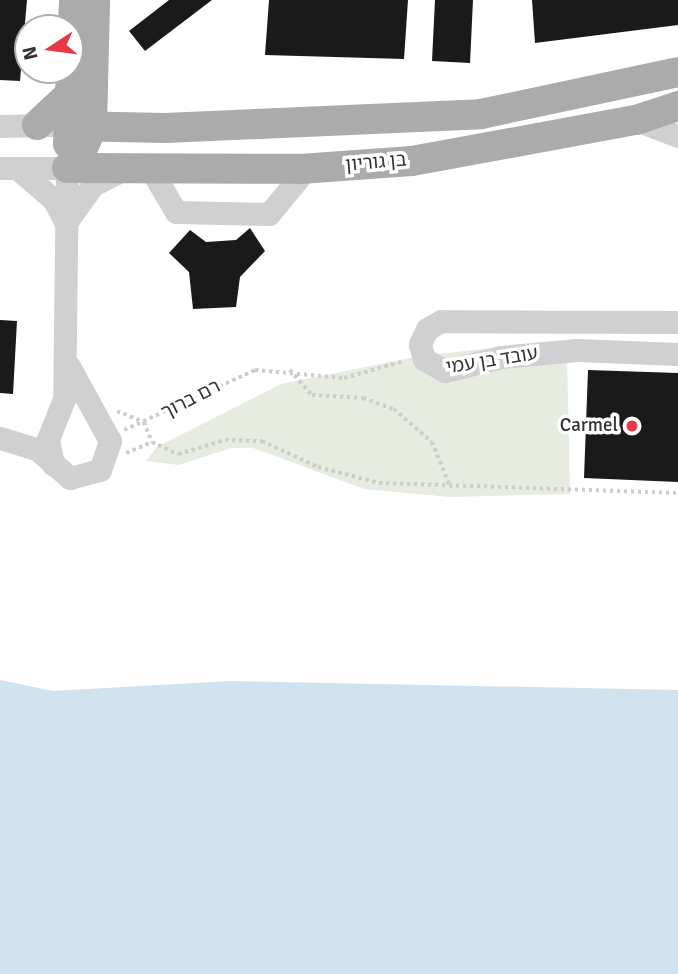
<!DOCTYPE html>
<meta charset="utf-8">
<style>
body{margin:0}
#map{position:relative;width:678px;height:974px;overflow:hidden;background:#fff;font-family:Signika,"Noto Sans Hebrew",sans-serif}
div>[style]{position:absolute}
.green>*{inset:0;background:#e6ecdf}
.water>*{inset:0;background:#cfe2ee}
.building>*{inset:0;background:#1a1a1a}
.path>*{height:3.5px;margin-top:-1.75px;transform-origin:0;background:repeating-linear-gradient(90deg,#cdcdcd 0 3.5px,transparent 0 7px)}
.minor>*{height:23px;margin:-11.5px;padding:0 11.5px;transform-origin:11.5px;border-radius:11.5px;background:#d0d0d0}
.major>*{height:30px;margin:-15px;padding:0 15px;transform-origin:15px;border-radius:15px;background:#ababab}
.dots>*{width:19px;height:19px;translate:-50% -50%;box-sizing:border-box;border:4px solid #fff;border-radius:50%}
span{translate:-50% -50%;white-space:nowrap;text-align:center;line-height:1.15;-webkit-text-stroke:7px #fff;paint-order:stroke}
.street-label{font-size:19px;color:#333}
.poi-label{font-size:19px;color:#333}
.right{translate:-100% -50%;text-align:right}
.north{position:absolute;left:14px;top:14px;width:70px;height:70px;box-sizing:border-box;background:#fff;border:2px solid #adadad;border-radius:50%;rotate:257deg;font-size:19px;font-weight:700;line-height:28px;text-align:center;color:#333}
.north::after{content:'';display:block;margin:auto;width:24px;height:32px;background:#e63946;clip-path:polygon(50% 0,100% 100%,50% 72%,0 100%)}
</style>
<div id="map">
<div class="green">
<div style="clip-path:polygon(546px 342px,567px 352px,570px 494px,450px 497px,364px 489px,253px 448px,231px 448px,179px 465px,146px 461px,157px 447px,281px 384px,420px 356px)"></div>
</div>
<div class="water">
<div style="clip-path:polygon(0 680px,53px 691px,230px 681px,678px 690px,678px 974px,0 974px)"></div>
</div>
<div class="building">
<div style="clip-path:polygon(0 0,27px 0,20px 81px,0 80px)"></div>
<div style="clip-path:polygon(169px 0,212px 0,145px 51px,129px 31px)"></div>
<div style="clip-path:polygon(269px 0,408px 0,404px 59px,265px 55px)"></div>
<div style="clip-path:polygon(435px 0,473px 0,470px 63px,432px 61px)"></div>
<div style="clip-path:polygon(532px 0,678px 0,678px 25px,535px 43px)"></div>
<div style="clip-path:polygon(250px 228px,265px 251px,240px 277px,236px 307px,193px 309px,189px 272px,169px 253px,190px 230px,206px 242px,236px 240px)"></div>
<div style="clip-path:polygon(0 320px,17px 321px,13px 394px,0 393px)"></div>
<div style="clip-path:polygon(588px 370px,678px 373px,678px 482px,584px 478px)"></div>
</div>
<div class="path">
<div style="left:290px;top:370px;width:33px;rotate:49deg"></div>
<div style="left:312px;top:395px;width:51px;rotate:3.4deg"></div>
<div style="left:363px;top:398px;width:33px;rotate:20deg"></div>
<div style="left:394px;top:409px;width:50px;rotate:41deg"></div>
<div style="left:432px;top:442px;width:50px;rotate:67.6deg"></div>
<div style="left:117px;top:411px;width:29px;rotate:22deg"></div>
<div style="left:144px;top:422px;width:22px;rotate:68deg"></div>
<div style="left:124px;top:430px;width:144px;rotate:-24.6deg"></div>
<div style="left:255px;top:370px;width:89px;rotate:5.1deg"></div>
<div style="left:344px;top:378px;width:62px;rotate:-15.8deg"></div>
<div style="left:126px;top:453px;width:28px;rotate:-23deg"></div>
<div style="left:152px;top:442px;width:29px;rotate:25deg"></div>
<div style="left:178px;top:454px;width:49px;rotate:-16.6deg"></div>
<div style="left:225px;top:440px;width:37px;rotate:2deg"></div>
<div style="left:262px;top:441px;width:62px;rotate:24.9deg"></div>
<div style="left:318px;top:467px;width:63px;rotate:14.7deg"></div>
<div style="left:379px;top:483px;width:299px;rotate:1.9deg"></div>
</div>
<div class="minor">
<div style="left:636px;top:120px;width:45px;rotate:20.9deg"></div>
<div style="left:0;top:126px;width:52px;rotate:-1.1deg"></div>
<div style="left:0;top:168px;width:67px"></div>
<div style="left:67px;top:168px;width:231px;rotate:90.7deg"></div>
<div style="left:64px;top:399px;width:43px;rotate:111.8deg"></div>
<div style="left:48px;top:439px;width:26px;rotate:79deg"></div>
<div style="left:17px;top:168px;width:49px;rotate:40.9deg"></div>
<div style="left:54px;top:200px;width:27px;rotate:63deg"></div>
<div style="left:150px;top:168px;width:51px;rotate:59.4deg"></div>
<div style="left:176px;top:212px;width:93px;rotate:1.2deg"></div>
<div style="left:269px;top:214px;width:58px;rotate:-50.6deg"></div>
<div style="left:67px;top:221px;width:44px;rotate:-54.2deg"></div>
<div style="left:93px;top:185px;width:33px;rotate:-27deg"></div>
<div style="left:678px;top:322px;width:237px;rotate:-179.8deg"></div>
<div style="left:441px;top:321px;width:16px;rotate:150deg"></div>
<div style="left:427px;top:329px;width:17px;rotate:115deg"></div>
<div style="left:420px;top:344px;width:16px;rotate:75deg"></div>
<div style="left:424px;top:359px;width:24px;rotate:30deg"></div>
<div style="left:445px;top:371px;width:58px;rotate:-14deg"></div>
<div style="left:501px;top:357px;width:76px;rotate:-5.3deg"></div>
<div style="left:577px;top:350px;width:101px;rotate:2.3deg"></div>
<div style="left:0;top:438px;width:39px;rotate:17deg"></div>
<div style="left:37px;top:449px;width:44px;rotate:41.3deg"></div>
<div style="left:70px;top:478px;width:31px;rotate:-15deg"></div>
<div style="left:100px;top:470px;width:31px;rotate:-71deg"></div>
<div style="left:110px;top:441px;width:85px;rotate:-118.7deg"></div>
</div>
<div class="major">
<div style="left:37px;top:125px;width:48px;rotate:-43.3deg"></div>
<div style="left:69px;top:126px;width:96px;rotate:1.2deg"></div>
<div style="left:165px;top:128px;width:316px;rotate:-2.5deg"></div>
<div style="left:481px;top:114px;width:201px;rotate:-12deg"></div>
<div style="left:68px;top:144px;width:144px;rotate:-87.6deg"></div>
<div style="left:84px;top:146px;width:21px;rotate:-67deg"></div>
<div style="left:92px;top:127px;width:127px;rotate:-88.6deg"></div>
<div style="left:67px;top:168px;width:233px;rotate:0.2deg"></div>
<div style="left:300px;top:169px;width:112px;rotate:-4.1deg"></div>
<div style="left:412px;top:161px;width:228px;rotate:-10.4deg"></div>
<div style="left:636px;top:120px;width:44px;rotate:-18.4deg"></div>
</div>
<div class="dots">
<div style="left:632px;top:426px;background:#e63946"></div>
</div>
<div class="street-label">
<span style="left:376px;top:163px;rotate:-5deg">בן גוריון</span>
<span style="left:492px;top:361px;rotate:-9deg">עובד בן עמי</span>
<span style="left:191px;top:400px;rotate:-27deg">רם ברוך</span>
</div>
<div class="poi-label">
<span class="right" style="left:618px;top:426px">Carmel</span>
</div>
<div class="north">N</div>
</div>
